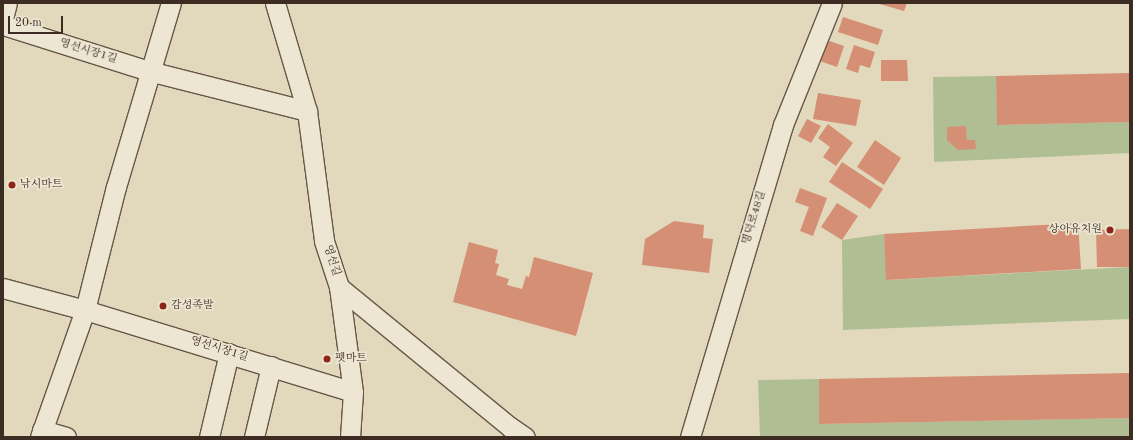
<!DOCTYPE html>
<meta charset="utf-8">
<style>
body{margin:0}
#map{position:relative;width:1133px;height:440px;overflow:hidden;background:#e2d8bb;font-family:"Old Standard TT","Noto Serif KR",serif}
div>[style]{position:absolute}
.green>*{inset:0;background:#afbf93}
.building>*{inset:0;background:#d48f75}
.roads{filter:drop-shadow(1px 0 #665748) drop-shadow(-1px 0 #665748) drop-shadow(0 1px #665748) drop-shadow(0 -1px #665748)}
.street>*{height:19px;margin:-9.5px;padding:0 9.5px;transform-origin:9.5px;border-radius:9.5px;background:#ece6d3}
.secondary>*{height:22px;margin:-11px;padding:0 11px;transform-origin:11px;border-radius:11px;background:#ece6d3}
.dots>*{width:11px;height:11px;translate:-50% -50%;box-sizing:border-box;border:2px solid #ece6d3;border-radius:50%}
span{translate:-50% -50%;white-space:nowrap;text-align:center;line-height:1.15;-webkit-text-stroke:3.5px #ece6d3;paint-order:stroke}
.street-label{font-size:11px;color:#3c2c22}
.poi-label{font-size:11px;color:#3c2c22}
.left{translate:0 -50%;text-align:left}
.right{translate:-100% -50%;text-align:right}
.frame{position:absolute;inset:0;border:4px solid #3c2c22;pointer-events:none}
.scale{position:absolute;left:8px;top:16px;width:55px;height:18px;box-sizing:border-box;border:2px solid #3c2c22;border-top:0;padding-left:5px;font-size:12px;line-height:14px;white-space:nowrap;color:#3c2c22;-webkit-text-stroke:3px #ece6d3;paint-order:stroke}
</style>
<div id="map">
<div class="green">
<div style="clip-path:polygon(996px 76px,998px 125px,1130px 122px,1130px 153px,934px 162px,933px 77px)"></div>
<div style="clip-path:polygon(884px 234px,887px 280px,1130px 267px,1130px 319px,843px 330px,842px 240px)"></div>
<div style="clip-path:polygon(819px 379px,820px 424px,1130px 418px,1130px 437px,760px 437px,758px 380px)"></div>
</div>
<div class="building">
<div style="clip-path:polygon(876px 3px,907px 3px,904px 11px)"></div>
<div style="clip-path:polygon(843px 17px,883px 30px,878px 45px,838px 32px)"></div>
<div style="clip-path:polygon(821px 38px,844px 46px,837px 67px,814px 59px)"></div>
<div style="clip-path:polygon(854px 45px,875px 52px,870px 68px,860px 65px,858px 73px,846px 69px)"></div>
<div style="clip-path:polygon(881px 60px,907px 60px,908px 81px,881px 81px)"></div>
<div style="clip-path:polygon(1130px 73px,1130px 122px,997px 125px,996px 76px)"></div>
<div style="clip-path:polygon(818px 93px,861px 100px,856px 126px,813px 119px)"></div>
<div style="clip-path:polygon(807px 119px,821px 126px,811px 143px,798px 136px)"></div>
<div style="clip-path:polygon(828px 124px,853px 143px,836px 166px,823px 157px,830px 147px,818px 138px)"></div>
<div style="clip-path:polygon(966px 126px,967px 140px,975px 140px,976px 149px,958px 150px,947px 140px,947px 127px)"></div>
<div style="clip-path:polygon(875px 140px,901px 158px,884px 185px,857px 167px)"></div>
<div style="clip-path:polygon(842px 162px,883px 189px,870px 209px,829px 182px)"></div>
<div style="clip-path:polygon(800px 188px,827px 198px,813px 236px,800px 231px,809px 207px,795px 202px)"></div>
<div style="clip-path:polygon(837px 203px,858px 216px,842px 240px,821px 227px)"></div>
<div style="clip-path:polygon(674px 221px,704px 225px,703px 238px,713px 239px,709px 273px,642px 265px,645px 239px)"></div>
<div style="clip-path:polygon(1078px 223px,1081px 269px,886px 280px,884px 234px)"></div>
<div style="clip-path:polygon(1130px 229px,1130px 267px,1097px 267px,1096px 230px)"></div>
<div style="clip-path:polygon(469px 242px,498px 250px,495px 263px,499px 264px,496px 275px,509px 279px,507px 285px,522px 289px,526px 276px,529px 277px,534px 257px,593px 273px,576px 336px,453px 302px)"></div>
<div style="clip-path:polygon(1130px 373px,1130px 418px,819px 424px,819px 379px)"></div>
</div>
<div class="roads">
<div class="street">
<div style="left:275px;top:3px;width:113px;rotate:73.5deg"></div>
<div style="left:307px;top:111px;width:131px;rotate:82.5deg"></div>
<div style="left:324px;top:241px;width:48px;rotate:71.9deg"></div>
<div style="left:339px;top:287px;width:221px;rotate:39.3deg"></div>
<div style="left:510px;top:427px;width:18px;rotate:34deg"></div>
<div style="left:3px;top:25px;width:153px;rotate:17.5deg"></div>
<div style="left:149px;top:71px;width:163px;rotate:14.2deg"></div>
<div style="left:339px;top:287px;width:106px;rotate:82.4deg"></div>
<div style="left:353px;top:392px;width:45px;rotate:93.8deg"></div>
<div style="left:3px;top:288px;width:85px;rotate:15deg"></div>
<div style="left:85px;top:310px;width:280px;rotate:17deg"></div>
<div style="left:42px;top:430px;width:25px;rotate:16deg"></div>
<div style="left:40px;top:437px;width:135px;rotate:-70.5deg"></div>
<div style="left:85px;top:310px;width:127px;rotate:-75.9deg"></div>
<div style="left:116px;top:187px;width:192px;rotate:-73.4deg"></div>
<div style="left:209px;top:437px;width:86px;rotate:-76.6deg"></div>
<div style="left:254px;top:437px;width:73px;rotate:-76.5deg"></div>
<div style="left:690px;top:437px;width:326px;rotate:-73.4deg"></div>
<div style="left:783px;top:125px;width:131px;rotate:-68.1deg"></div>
</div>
<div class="secondary">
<div style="left:3px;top:15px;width:12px;rotate:-76deg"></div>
</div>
</div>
<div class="dots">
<div style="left:12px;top:185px;background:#8f2418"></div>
<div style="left:1110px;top:230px;background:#8f2418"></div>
<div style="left:163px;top:306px;background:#8f2418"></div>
<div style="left:327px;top:359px;background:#8f2418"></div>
</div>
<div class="street-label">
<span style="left:88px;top:52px;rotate:17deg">영선시장1길</span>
<span style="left:755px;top:218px;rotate:-73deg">명덕로48길</span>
<span style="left:331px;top:261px;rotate:72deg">영선길</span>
<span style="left:219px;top:350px;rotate:17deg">영선시장1길</span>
</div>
<div class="poi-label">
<span class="left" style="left:20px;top:185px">낚시마트</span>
<span class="right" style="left:1102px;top:230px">상아유치원</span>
<span class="left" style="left:171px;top:306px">감성족발</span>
<span class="left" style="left:335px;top:359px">펫마트</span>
</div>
<div class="frame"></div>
<div class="scale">20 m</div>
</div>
